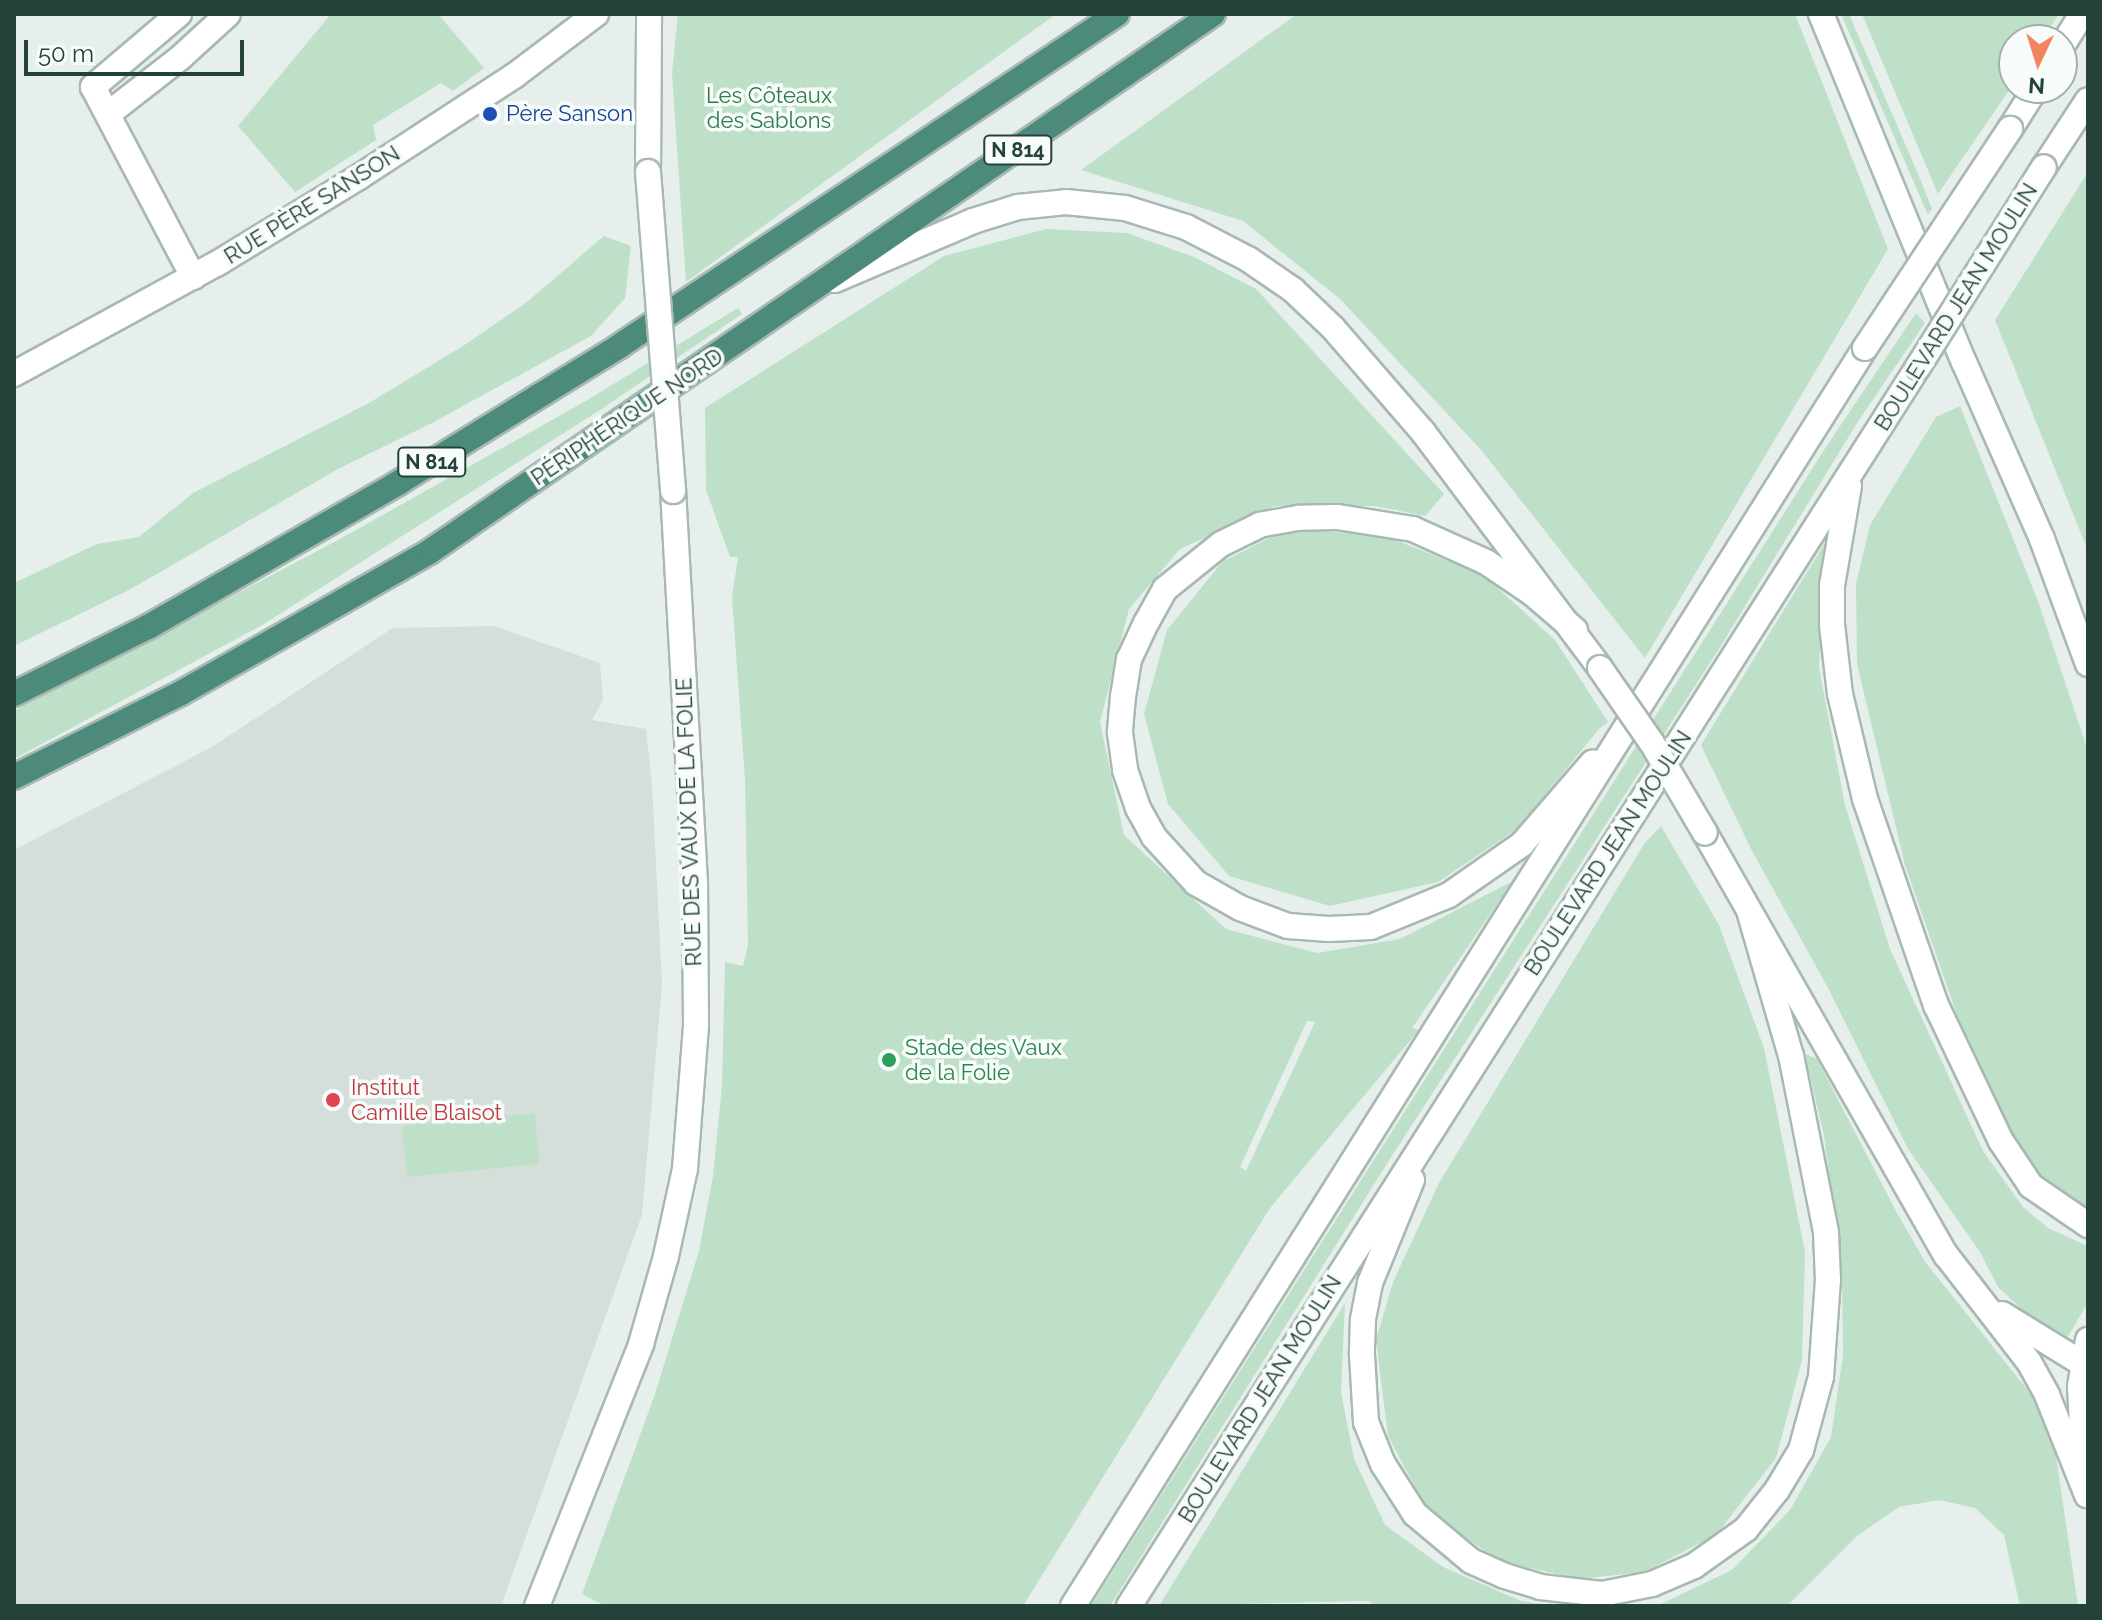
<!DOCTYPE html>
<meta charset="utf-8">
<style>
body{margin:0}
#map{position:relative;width:2102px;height:1620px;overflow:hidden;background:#e6efeb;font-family:Raleway,sans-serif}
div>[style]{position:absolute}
.built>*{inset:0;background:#d4dfda}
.green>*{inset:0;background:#bfe0c8}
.roads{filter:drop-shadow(2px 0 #a8b8b2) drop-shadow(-2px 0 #a8b8b2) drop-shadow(0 2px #a8b8b2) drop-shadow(0 -2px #a8b8b2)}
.minor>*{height:24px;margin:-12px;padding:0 12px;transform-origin:12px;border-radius:12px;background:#fff}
.tertiary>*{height:24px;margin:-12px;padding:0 12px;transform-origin:12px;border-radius:12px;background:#fff}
.secondary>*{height:24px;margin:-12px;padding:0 12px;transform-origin:12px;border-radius:12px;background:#fff}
.trunk>*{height:24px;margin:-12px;padding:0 12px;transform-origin:12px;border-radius:12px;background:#4c8a7c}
.bridges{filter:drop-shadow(2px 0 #a8b8b2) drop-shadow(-2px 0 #a8b8b2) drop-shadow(0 2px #a8b8b2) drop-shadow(0 -2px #a8b8b2)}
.tertiary-bridge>*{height:24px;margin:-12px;padding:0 12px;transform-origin:12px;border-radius:12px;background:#fff}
.secondary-bridge>*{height:24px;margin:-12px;padding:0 12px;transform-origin:12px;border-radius:12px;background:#fff}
.dots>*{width:22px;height:22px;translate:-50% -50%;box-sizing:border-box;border:4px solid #f7fbf9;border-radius:50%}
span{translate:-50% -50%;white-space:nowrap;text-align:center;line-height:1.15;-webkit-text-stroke:7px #f7fbf9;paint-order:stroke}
.shield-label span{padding:2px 6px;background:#f7fbf9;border:2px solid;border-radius:6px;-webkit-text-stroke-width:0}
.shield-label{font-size:20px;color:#24423a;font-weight:700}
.park-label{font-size:22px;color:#2d7a4b}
.transit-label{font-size:22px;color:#164399}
.left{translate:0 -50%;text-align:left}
.street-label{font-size:22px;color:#24423a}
.leisure-label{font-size:22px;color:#27864d}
.health-label{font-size:22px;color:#be3a42}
.frame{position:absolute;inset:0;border:16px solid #24423a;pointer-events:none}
.north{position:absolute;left:1998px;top:24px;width:80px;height:80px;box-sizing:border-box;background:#f7fbf9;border:2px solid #a3b1ad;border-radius:50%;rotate:184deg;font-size:22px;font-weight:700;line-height:32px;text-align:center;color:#24423a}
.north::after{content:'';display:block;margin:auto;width:28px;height:36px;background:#f4845f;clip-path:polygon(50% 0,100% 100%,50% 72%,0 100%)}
.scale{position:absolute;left:24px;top:40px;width:220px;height:36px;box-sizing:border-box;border:4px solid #24423a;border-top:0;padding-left:10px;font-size:24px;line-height:28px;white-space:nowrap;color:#24423a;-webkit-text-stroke:6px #f7fbf9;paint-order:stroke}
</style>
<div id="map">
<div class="built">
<div style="clip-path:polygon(494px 626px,600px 663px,603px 700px,592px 720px,646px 729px,652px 785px,662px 984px,642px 1215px,501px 1606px,14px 1606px,14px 850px,212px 747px,393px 628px)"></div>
</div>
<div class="green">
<div style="clip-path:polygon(331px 14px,438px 14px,484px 68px,453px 91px,441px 83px,373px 125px,376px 140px,295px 192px,238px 126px)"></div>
<div style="clip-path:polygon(678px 14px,1056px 14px,686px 282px,672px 73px)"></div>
<div style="clip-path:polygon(1297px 14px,1795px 14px,1888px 249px,1645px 658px,1482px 451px,1340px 299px,1243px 221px,1081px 170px)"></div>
<div style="clip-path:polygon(1841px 14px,1849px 14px,1918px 174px,1932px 209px,1928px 215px)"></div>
<div style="clip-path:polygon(1862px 14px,2059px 14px,2042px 40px,2014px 40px,2014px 83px,1938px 194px)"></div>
<div style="clip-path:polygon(2088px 172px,2088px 551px,1995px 320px)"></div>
<div style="clip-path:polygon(evenodd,1046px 229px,1127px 233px,1194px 257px,1256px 289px,1444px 494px,1425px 516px,1375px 506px,1275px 506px,1180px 549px,1129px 609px,1100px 722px,1124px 835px,1226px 929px,1317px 953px,1400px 939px,1513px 881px,1412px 1028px,1419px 1030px,1270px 1208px,1023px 1606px,606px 1606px,582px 1594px,655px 1394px,699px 1251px,713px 1176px,722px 1085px,725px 962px,743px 966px,748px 944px,745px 780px,732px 597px,738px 557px,730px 557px,706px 490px,705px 408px,944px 256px,1046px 229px,1307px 1021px,1315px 1022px,1246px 1171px,1240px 1167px,1307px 1021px)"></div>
<div style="clip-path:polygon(604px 236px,631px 246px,625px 298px,591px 336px,432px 423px,338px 469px,131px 589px,14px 646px,14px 583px,97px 544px,139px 537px,193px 493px,369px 403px,466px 344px,527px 302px)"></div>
<div style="clip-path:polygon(738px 308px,742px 314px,600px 410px,264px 624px,14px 759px,14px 711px,340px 539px,584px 402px)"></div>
<div style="clip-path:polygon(1916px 313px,1925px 323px,1859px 420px,1717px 652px,1388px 1162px,1110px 1606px,1091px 1606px,1826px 447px)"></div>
<div style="clip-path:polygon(1960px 406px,2038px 601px,2088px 751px,2088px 1208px,2033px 1172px,2009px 1130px,1956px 1012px,1905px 865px,1857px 664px,1856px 584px,1870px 525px,1936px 417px)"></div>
<div style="clip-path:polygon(1287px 529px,1383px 535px,1483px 575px,1555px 640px,1608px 722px,1599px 729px,1517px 829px,1438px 882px,1330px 906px,1229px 876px,1168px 804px,1144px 714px,1167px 630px,1222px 562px)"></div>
<div style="clip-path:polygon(1825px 543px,1819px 668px,1845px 805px,1890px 949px,1983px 1151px,2023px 1207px,2048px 1228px,2088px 1246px,2088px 1302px,2065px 1342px,2033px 1320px,1998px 1287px,1980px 1252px,1908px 1149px,1827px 986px,1751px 849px,1701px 745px)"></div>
<div style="clip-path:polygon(1661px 826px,1719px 925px,1764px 1048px,1805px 1252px,1802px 1360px,1776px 1458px,1716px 1535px,1644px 1572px,1578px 1579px,1500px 1561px,1429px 1513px,1388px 1436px,1376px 1340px,1393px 1282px,1439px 1183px,1644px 844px)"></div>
<div style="clip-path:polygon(1805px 1054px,1817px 1059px,1897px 1213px,1926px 1263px,2034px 1398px,2055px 1449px,2078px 1606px,2020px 1606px,2004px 1535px,1975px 1508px,1939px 1500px,1899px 1507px,1857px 1536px,1787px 1606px,1646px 1606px,1661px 1604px,1732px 1570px,1790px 1510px,1831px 1437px,1843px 1355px,1842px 1275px,1824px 1136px)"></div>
<div style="clip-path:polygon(535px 1113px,539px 1164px,407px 1177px,402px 1126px)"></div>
<div style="clip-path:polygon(1345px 1303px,1341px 1392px,1354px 1459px,1385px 1525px,1443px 1567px,1521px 1601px,1551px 1606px,1376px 1606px,1368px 1601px,1159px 1606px)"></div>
</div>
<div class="roads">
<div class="minor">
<div style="left:179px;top:14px;width:113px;rotate:139.7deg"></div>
<div style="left:93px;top:87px;width:215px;rotate:62.2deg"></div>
<div style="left:108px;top:114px;width:91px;rotate:-37.9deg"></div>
<div style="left:180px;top:58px;width:65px;rotate:-42.5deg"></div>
</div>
<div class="tertiary">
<div style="left:1821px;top:14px;width:376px;rotate:67.7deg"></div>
<div style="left:1964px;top:362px;width:193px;rotate:66.2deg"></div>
<div style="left:2042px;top:539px;width:133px;rotate:69.8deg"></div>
<div style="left:648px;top:172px;width:158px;rotate:-89.6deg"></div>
<div style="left:14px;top:374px;width:232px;rotate:-28.6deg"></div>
<div style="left:218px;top:263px;width:165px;rotate:-31.4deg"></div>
<div style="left:359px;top:177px;width:185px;rotate:-33.1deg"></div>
<div style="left:514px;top:76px;width:103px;rotate:-37.1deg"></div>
<div style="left:537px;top:1606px;width:282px;rotate:-68.3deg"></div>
<div style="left:641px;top:1344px;width:91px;rotate:-74.1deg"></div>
<div style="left:666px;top:1256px;width:89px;rotate:-77.7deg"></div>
<div style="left:685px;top:1169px;width:144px;rotate:-85.6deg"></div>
<div style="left:696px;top:1025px;width:142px;rotate:-90.4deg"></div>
<div style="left:695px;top:883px;width:393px;rotate:-93.2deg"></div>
</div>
<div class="secondary">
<div style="left:2062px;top:46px;width:38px;rotate:-58deg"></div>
<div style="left:2010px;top:129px;width:49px;rotate:-57.6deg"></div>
<div style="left:2044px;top:167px;width:80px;rotate:-56.7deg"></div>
<div style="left:835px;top:280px;width:150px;rotate:-23.1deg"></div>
<div style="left:973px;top:221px;width:47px;rotate:-17.3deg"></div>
<div style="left:1018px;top:207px;width:48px;rotate:-5.9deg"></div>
<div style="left:1066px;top:202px;width:59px;rotate:5.8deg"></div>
<div style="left:1125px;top:208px;width:64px;rotate:17.3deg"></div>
<div style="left:1186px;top:227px;width:70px;rotate:27.3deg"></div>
<div style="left:1248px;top:259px;width:55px;rotate:34.6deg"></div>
<div style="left:1293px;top:290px;width:55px;rotate:43.5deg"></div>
<div style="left:1333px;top:328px;width:138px;rotate:49.1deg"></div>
<div style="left:1423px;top:432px;width:295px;rotate:53.1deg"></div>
<div style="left:1849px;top:486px;width:100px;rotate:99.7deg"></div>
<div style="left:1832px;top:585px;width:40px;rotate:90deg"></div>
<div style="left:1832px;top:625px;width:69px;rotate:83.4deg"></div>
<div style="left:1840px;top:694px;width:108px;rotate:76.6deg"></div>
<div style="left:1865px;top:799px;width:218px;rotate:71deg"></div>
<div style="left:1936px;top:1005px;width:151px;rotate:64.5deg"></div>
<div style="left:2001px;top:1141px;width:54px;rotate:56.3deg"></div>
<div style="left:2031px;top:1186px;width:69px;rotate:34.4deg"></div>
<div style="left:1575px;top:630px;width:57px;rotate:-139.3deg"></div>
<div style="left:1532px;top:593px;width:55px;rotate:-146deg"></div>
<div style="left:1486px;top:562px;width:80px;rotate:-155.7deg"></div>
<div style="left:1413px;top:529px;width:77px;rotate:-171deg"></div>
<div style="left:1337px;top:517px;width:39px;rotate:179deg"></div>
<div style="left:1298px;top:518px;width:39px;rotate:170deg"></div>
<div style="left:1260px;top:525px;width:43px;rotate:154deg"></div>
<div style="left:1221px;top:544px;width:72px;rotate:141.2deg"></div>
<div style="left:1165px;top:589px;width:39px;rotate:119deg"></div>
<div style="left:1146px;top:623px;width:40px;rotate:115deg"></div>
<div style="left:1129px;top:659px;width:37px;rotate:99deg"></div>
<div style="left:1123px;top:696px;width:37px;rotate:95deg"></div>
<div style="left:1120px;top:733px;width:37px;rotate:82deg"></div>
<div style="left:1125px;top:770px;width:40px;rotate:71.1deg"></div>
<div style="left:1138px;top:808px;width:33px;rotate:61deg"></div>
<div style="left:1154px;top:837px;width:62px;rotate:47.6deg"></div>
<div style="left:1196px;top:883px;width:51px;rotate:29.6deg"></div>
<div style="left:1240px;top:908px;width:51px;rotate:20.6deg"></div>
<div style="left:1288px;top:926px;width:41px;rotate:4.2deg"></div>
<div style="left:1329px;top:929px;width:42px;rotate:-2.7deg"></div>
<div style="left:1371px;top:927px;width:84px;rotate:-22.3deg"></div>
<div style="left:1449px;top:895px;width:89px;rotate:-34.9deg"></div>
<div style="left:1522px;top:844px;width:108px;rotate:-49.1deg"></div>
<div style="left:1705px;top:833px;width:486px;rotate:60.3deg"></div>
<div style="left:1946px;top:1255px;width:135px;rotate:52.2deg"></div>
<div style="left:2029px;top:1362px;width:38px;rotate:61deg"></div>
<div style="left:2047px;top:1395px;width:108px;rotate:68.2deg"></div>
<div style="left:1412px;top:1180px;width:111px;rotate:112.2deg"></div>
<div style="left:1370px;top:1283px;width:38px;rotate:101deg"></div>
<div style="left:1363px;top:1320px;width:35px;rotate:92deg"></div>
<div style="left:1362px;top:1355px;width:67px;rotate:86.6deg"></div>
<div style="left:1366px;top:1422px;width:45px;rotate:68deg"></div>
<div style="left:1383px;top:1464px;width:59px;rotate:57.4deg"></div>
<div style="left:1415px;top:1514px;width:73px;rotate:40deg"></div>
<div style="left:1471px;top:1561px;width:37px;rotate:24deg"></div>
<div style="left:1505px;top:1576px;width:37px;rotate:17deg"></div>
<div style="left:1540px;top:1587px;width:62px;rotate:6.4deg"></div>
<div style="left:1602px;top:1594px;width:51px;rotate:-11.3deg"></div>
<div style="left:1652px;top:1584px;width:46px;rotate:-23.2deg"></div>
<div style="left:1694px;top:1566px;width:64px;rotate:-35.4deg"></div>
<div style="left:1746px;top:1529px;width:50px;rotate:-51.5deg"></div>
<div style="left:1777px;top:1490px;width:47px;rotate:-59deg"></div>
<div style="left:1801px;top:1450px;width:76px;rotate:-74.7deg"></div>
<div style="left:1821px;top:1377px;width:97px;rotate:-85.9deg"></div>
<div style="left:1828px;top:1280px;width:48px;rotate:-92.4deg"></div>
<div style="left:1826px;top:1232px;width:179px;rotate:-101.2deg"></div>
<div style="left:1791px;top:1056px;width:148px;rotate:-106.1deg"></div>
<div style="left:2002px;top:1314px;width:101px;rotate:31.6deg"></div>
<div style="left:2084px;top:1465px;width:79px;rotate:-92.9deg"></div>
<div style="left:2080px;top:1386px;width:47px;rotate:-80.1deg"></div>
<div style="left:1073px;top:1606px;width:1487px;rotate:-57.81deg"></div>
<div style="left:1129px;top:1606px;width:1469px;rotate:-57.51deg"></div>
</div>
<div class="trunk">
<div style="left:14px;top:694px;width:150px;rotate:-26.6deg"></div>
<div style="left:148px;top:627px;width:289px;rotate:-29.9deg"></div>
<div style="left:398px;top:483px;width:259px;rotate:-31.7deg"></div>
<div style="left:618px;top:347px;width:600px;rotate:-33.72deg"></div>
<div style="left:14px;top:777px;width:187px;rotate:-26.7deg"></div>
<div style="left:181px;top:693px;width:285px;rotate:-29.6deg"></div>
<div style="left:429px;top:552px;width:951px;rotate:-34.46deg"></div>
</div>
</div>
<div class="bridges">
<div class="tertiary-bridge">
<div style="left:648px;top:172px;width:320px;rotate:85.5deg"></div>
</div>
<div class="secondary-bridge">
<div style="left:1865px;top:348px;width:263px;rotate:-56.5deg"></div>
<div style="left:1918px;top:367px;width:236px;rotate:-57.8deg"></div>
<div style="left:1600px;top:668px;width:91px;rotate:55.3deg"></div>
<div style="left:1652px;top:743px;width:104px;rotate:59.5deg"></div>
</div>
</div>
<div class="dots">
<div style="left:490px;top:114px;background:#1a4fb4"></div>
<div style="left:889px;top:1060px;background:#2e9e5b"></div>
<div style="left:333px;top:1100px;background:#e0444e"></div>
</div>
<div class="shield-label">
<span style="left:1018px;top:150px">N 814</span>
<span style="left:432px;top:462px">N 814</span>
</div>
<div class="park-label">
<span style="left:769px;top:108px">Les Côteaux<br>des Sablons</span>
</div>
<div class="transit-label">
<span class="left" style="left:506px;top:114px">Père Sanson</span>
</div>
<div class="street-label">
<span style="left:312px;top:205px;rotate:-32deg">RUE PÈRE SANSON</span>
<span style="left:1956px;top:307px;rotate:-58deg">BOULEVARD JEAN MOULIN</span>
<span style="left:627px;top:417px;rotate:-34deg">PÉRIPHÉRIQUE NORD</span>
<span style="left:689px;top:822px;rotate:-92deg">RUE DES VAUX DE LA FOLIE</span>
<span style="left:1608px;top:853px;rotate:-57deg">BOULEVARD JEAN MOULIN</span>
<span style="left:1260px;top:1399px;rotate:-58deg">BOULEVARD JEAN MOULIN</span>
</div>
<div class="leisure-label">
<span class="left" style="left:905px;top:1060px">Stade des Vaux<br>de la Folie</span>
</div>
<div class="health-label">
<span class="left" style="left:351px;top:1100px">Institut<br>Camille Blaisot</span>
</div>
<div class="frame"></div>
<div class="north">N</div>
<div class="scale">50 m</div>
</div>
